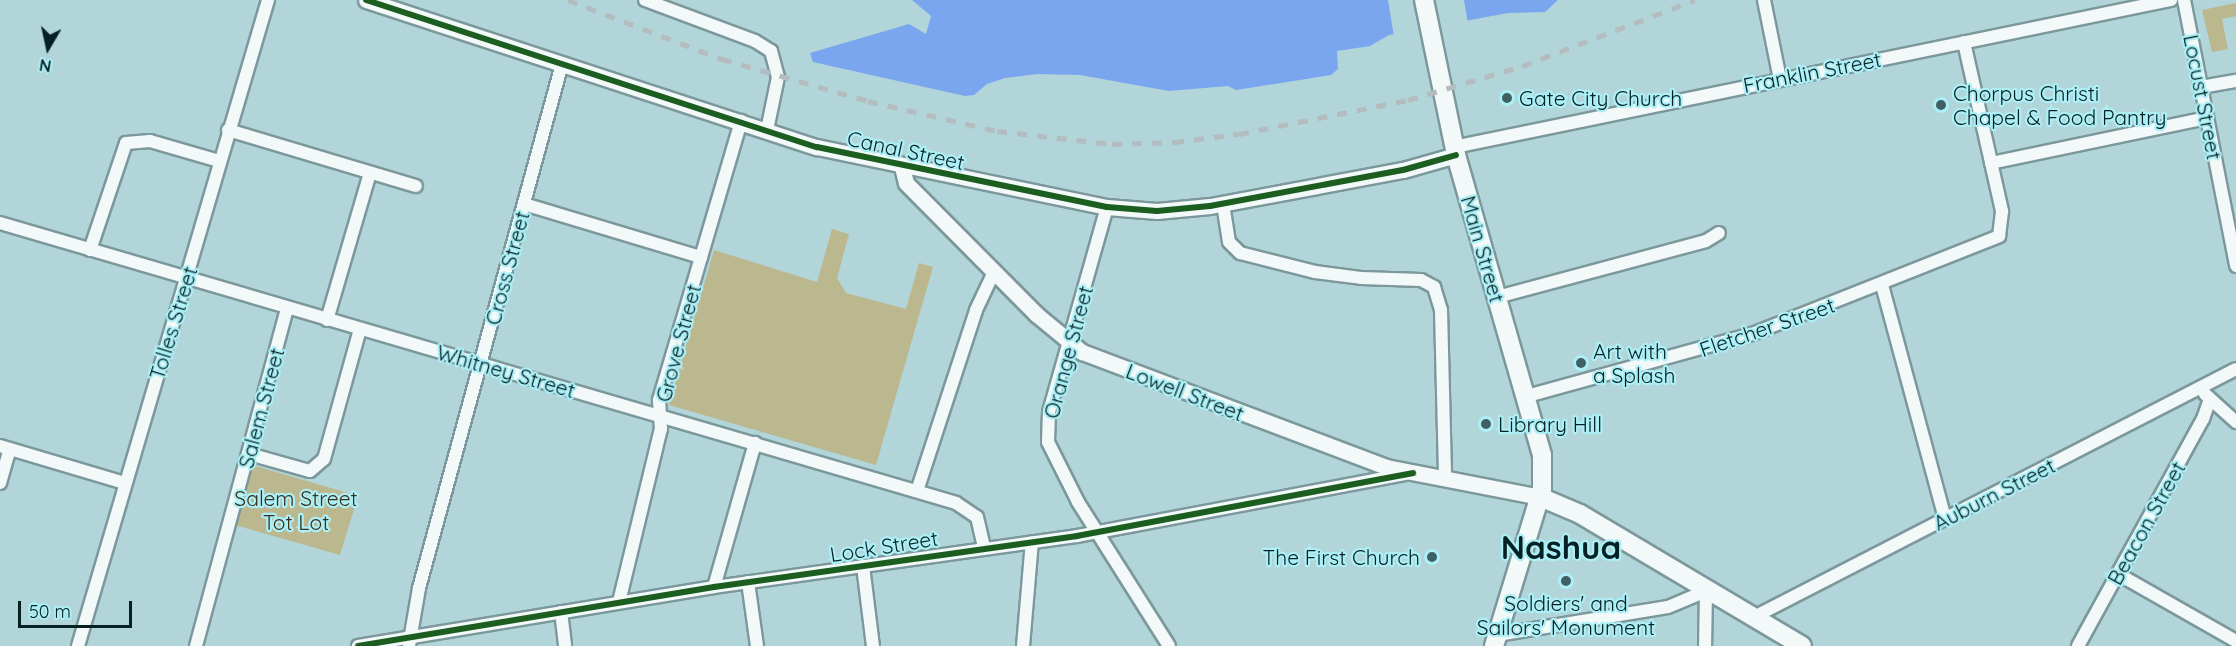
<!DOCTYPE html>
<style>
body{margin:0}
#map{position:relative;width:2236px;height:646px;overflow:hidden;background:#b1d5d8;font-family:Quicksand,sans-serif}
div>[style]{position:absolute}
.green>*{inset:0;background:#bbb78e}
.water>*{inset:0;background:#7aa5ef}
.pier>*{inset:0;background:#b1d5d8}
.roads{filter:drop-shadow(2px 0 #7c989c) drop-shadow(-2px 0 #7c989c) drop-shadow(0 2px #7c989c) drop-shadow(0 -2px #7c989c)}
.minor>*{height:12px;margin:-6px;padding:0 6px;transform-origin:6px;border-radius:6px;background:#f3f9f9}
.tertiary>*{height:15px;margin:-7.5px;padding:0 7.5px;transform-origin:7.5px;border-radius:7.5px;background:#f3f9f9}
.secondary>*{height:18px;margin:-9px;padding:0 9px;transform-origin:9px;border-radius:9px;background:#f3f9f9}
.rail>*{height:4.5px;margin-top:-2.25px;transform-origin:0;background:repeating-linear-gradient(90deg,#b3bcbe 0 10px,transparent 0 20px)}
.cycleway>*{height:6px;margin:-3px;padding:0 3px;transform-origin:3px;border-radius:3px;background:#1b5e20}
.dots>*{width:16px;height:16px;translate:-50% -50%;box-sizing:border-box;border:3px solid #aceff6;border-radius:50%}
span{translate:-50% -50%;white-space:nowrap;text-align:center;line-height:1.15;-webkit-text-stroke:4.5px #aceff6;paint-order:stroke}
.street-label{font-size:21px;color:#052124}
.poi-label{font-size:21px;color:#052124}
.left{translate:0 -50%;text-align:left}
.right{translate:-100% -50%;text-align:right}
.park-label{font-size:21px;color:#3a2f19}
.town-label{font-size:33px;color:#052124;font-weight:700}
.north{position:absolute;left:18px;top:18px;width:60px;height:60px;-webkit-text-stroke:4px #aceff6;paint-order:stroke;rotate:189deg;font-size:16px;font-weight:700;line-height:24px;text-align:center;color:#052124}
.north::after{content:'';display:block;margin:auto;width:21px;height:27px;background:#052124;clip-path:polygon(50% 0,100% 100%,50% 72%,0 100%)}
.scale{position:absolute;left:18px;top:601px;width:114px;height:27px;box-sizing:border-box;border:3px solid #052124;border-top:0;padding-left:8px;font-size:18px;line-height:21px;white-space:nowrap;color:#052124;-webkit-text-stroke:4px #aceff6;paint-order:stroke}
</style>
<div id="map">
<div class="green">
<div style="clip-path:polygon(2236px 3px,2236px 16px,2222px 19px,2228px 49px,2212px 52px,2202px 10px)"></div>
<div style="clip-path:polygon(832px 229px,849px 234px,837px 278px,846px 293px,906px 309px,919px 263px,933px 267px,876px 465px,669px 405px,714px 250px,817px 282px)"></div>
<div style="clip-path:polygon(252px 465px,358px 496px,340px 555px,235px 525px)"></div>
</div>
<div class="water">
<div style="clip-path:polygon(912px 0,1558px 0,1545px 12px,1508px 13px,1389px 35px,1370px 46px,1337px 51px,1338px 69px,1331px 75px,1236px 90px,1228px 86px,1169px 91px,1080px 75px,1037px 74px,1005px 78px,987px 84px,974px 95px,965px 96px,813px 62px,810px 53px,909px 24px,926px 34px,931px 16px)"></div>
</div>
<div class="pier">
<div style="clip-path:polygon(1388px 0,1464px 0,1468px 24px,1394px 37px)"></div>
</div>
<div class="roads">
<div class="minor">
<div style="left:645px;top:0;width:117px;rotate:20.4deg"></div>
<div style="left:755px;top:41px;width:19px;rotate:32deg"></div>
<div style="left:771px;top:51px;width:27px;rotate:75deg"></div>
<div style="left:778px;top:77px;width:54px;rotate:101.7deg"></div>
<div style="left:1764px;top:0;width:81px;rotate:78.6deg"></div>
<div style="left:2184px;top:0;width:271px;rotate:78.9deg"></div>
<div style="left:2201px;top:87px;width:36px;rotate:-10deg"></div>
<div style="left:228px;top:130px;width:196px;rotate:16.6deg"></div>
<div style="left:1454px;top:147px;width:732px;rotate:-11.59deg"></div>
<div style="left:1991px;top:163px;width:221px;rotate:-11.8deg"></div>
<div style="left:524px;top:204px;width:185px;rotate:16.7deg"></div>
<div style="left:1223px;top:204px;width:38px;rotate:81deg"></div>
<div style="left:1229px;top:242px;width:16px;rotate:45deg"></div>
<div style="left:1240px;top:253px;width:77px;rotate:14.2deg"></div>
<div style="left:1315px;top:272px;width:46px;rotate:7.4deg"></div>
<div style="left:1361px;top:278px;width:60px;rotate:1.9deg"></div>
<div style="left:1421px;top:280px;width:15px;rotate:28deg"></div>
<div style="left:1434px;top:287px;width:24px;rotate:73deg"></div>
<div style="left:1441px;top:310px;width:168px;rotate:88.6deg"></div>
<div style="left:1107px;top:207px;width:213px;rotate:105.8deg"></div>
<div style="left:1049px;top:412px;width:30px;rotate:92deg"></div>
<div style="left:1048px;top:442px;width:67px;rotate:63.4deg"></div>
<div style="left:1078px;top:502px;width:170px;rotate:57.7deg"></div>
<div style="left:0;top:223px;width:996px;rotate:16.32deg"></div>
<div style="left:956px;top:503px;width:25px;rotate:34deg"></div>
<div style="left:977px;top:517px;width:32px;rotate:77deg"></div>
<div style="left:90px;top:250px;width:113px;rotate:-71.4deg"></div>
<div style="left:126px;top:143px;width:24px;rotate:-5deg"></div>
<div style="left:150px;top:141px;width:72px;rotate:16.2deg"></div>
<div style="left:1882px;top:285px;width:242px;rotate:74.9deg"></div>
<div style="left:1497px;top:297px;width:216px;rotate:-15deg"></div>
<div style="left:1706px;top:241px;width:15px;rotate:-32deg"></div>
<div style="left:327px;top:320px;width:153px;rotate:-73.7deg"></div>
<div style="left:2205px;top:394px;width:42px;rotate:42.1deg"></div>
<div style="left:1527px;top:396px;width:233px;rotate:-15.4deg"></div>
<div style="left:1752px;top:334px;width:266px;rotate:-21.6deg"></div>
<div style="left:1999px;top:236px;width:25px;rotate:-83deg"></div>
<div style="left:2002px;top:211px;width:173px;rotate:-102.7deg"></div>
<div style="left:0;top:446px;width:130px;rotate:16.5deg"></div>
<div style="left:249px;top:454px;width:63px;rotate:15.6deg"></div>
<div style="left:310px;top:471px;width:18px;rotate:-41deg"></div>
<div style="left:324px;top:459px;width:135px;rotate:-74.5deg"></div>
<div style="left:0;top:483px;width:35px;rotate:-74deg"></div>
<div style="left:917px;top:491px;width:190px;rotate:-71.9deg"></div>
<div style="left:976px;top:310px;width:42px;rotate:-64.7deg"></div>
<div style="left:863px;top:566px;width:81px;rotate:82.9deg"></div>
<div style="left:2118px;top:574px;width:136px;rotate:29.6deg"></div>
<div style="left:748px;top:582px;width:65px;rotate:82deg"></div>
<div style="left:714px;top:587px;width:150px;rotate:-74.1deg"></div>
<div style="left:619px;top:602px;width:178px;rotate:-76.4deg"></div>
<div style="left:661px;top:429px;width:29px;rotate:-94deg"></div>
<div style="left:659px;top:400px;width:291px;rotate:-73.6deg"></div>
<div style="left:561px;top:612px;width:34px;rotate:83deg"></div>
<div style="left:1752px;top:618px;width:544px;rotate:-27.22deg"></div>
<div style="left:1497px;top:635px;width:173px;rotate:-9.3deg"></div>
<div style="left:1668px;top:607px;width:41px;rotate:-22.8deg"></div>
<div style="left:1706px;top:591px;width:55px;rotate:91deg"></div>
<div style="left:78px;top:646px;width:673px;rotate:-73.61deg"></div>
<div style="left:196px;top:646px;width:349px;rotate:-74.9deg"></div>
<div style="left:358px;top:646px;width:361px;rotate:-9.4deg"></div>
<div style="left:714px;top:587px;width:367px;rotate:-8deg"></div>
<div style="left:1077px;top:536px;width:341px;rotate:-10.7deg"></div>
<div style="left:409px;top:646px;width:59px;rotate:-80.2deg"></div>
<div style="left:419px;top:588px;width:543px;rotate:-74.74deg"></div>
<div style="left:1023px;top:646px;width:104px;rotate:-85.1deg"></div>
<div style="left:2078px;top:646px;width:259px;rotate:-61.2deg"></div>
<div style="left:2203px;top:419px;width:21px;rotate:-71deg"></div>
</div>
<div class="tertiary">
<div style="left:366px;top:0;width:474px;rotate:18.1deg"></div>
<div style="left:817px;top:147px;width:296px;rotate:11.7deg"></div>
<div style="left:1107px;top:207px;width:50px;rotate:4.6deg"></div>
<div style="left:1157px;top:211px;width:53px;rotate:-5.4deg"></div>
<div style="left:1210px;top:206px;width:196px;rotate:-10.6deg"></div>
<div style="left:1403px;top:170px;width:55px;rotate:-15.8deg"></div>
<div style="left:902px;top:167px;width:16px;rotate:76deg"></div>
<div style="left:906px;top:183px;width:185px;rotate:45.2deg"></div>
<div style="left:1036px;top:314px;width:60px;rotate:39.6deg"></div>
<div style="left:1082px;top:352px;width:325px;rotate:20.7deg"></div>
<div style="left:1386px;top:467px;width:157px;rotate:11deg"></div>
</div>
<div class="secondary">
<div style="left:1424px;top:0;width:158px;rotate:78.3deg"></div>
<div style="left:1456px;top:155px;width:312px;rotate:74deg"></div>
<div style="left:1542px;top:455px;width:34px;rotate:90deg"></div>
<div style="left:1542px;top:489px;width:164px;rotate:107deg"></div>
<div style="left:1540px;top:497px;width:43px;rotate:23deg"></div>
<div style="left:1580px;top:514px;width:258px;rotate:30.7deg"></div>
</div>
</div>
<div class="rail">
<div style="left:568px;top:0;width:165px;rotate:21deg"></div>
<div style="left:722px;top:59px;width:152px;rotate:16deg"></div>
<div style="left:868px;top:101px;width:132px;rotate:13.1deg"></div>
<div style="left:997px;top:131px;width:116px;rotate:6.4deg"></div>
<div style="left:1112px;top:144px;width:62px;rotate:-1.8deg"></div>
<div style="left:1174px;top:142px;width:65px;rotate:-7deg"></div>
<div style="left:1239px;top:134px;width:172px;rotate:-11.4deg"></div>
<div style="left:1408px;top:100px;width:119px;rotate:-16.6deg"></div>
<div style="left:1522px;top:66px;width:185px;rotate:-20.9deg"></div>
</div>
<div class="cycleway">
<div style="left:366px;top:0;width:474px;rotate:18.1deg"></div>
<div style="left:817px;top:147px;width:296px;rotate:11.7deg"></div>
<div style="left:1107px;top:207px;width:50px;rotate:4.6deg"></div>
<div style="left:1157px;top:211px;width:53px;rotate:-5.4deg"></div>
<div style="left:1210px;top:206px;width:196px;rotate:-10.6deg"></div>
<div style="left:1403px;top:170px;width:55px;rotate:-15.8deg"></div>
<div style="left:358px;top:646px;width:361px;rotate:-9.4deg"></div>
<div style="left:714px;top:587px;width:367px;rotate:-8deg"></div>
<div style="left:1077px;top:536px;width:342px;rotate:-10.6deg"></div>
</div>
<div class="dots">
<div style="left:1507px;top:98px;background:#416063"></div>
<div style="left:1941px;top:105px;background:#416063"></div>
<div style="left:1581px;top:363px;background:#416063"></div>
<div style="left:1486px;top:424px;background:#416063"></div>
<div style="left:1432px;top:557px;background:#416063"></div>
<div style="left:1566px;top:581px;background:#416063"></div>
</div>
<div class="street-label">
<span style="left:1812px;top:72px;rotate:-11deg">Franklin Street</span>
<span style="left:2203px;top:97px;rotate:79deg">Locust Street</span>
<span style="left:906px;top:150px;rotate:12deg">Canal Street</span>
<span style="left:1483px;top:249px;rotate:74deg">Main Street</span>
<span style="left:507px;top:268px;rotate:-75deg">Cross Street</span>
<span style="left:173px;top:323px;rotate:-73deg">Tolles Street</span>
<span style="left:1767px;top:327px;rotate:-19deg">Fletcher Street</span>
<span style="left:678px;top:343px;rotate:-75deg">Grove Street</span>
<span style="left:1068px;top:352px;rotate:-75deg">Orange Street</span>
<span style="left:506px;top:371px;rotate:16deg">Whitney Street</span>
<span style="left:1185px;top:392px;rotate:21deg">Lowell Street</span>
<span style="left:261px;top:408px;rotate:-75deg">Salem Street</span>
<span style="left:1994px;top:494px;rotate:-27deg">Auburn Street</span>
<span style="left:2146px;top:523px;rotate:-61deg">Beacon Street</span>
<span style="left:884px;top:546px;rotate:-9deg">Lock Street</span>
</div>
<div class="poi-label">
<span class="left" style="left:1953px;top:105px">Chorpus Christi<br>Chapel &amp; Food Pantry</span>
<span class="left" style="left:1519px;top:98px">Gate City Church</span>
<span class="left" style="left:1593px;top:363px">Art with<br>a Splash</span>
<span class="left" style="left:1498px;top:424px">Library Hill</span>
<span class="right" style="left:1420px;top:557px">The First Church</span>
<span style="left:1566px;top:615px">Soldiers' and<br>Sailors' Monument</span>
</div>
<div class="park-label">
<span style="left:296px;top:510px">Salem Street<br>Tot Lot</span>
</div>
<div class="town-label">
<span style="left:1561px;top:547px">Nashua</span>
</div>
<div class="north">N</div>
<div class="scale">50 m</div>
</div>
